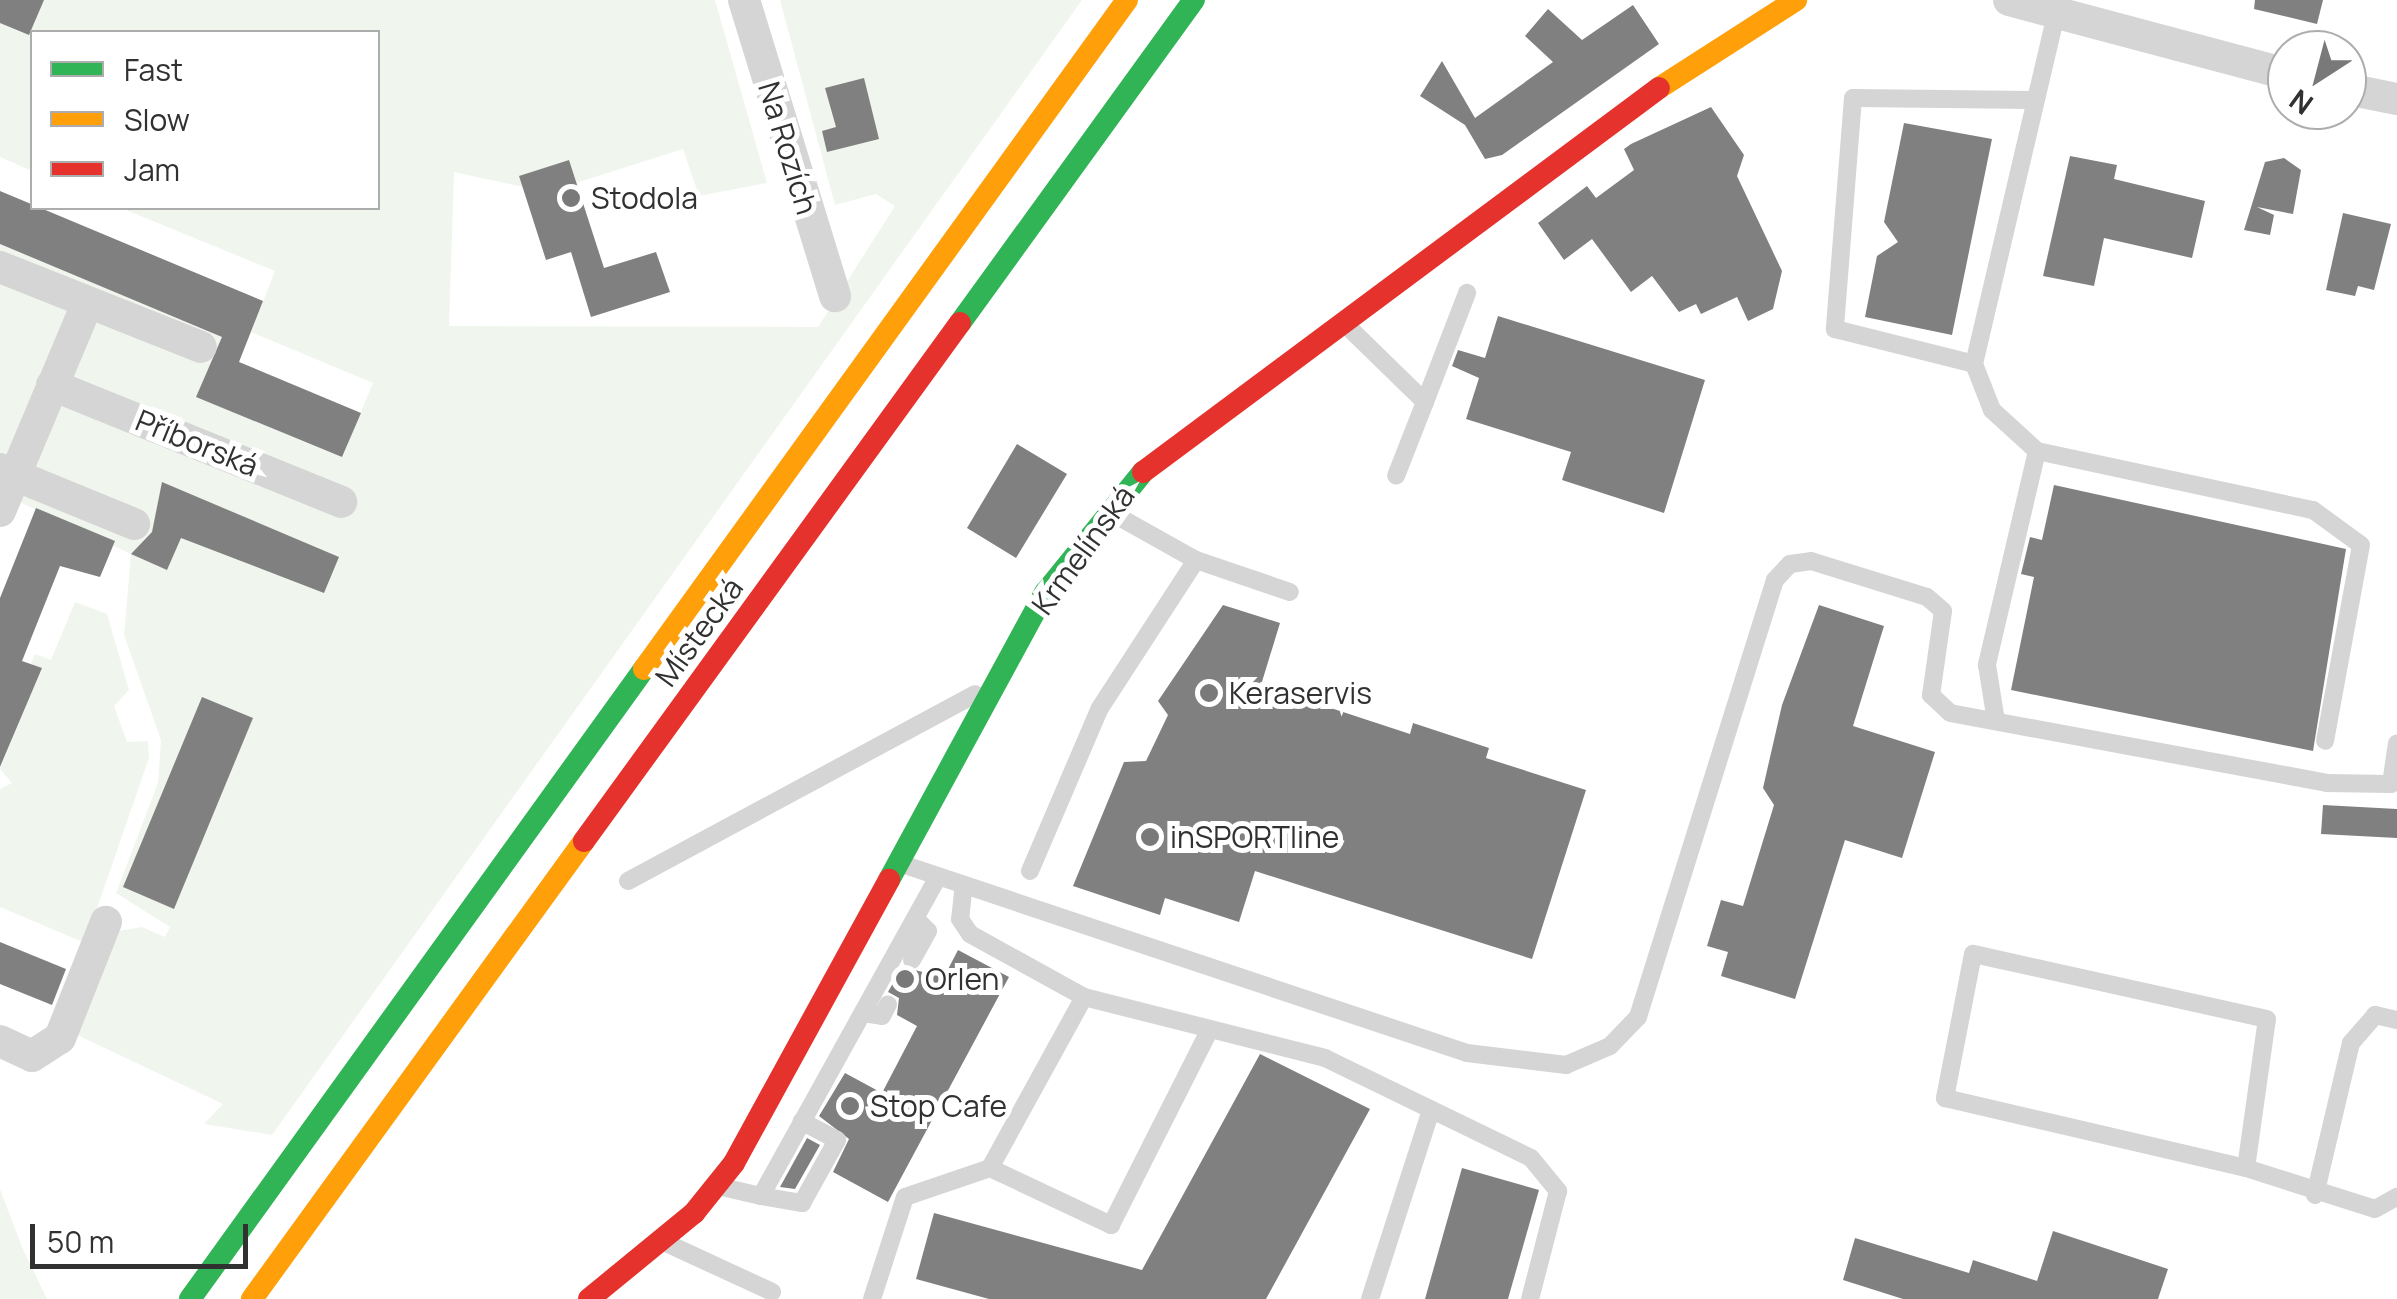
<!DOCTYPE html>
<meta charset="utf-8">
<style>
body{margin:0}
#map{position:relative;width:2397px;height:1299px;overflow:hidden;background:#fff;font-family:Manrope,sans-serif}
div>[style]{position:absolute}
.green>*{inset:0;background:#f0f6ed}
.building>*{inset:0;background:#808080}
.lane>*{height:18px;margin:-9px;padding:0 9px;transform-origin:9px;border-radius:9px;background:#d5d5d5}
.street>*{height:32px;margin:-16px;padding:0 16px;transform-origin:16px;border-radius:16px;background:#d5d5d5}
.fast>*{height:22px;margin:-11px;padding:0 11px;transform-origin:11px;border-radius:11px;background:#30b455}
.slow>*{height:22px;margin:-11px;padding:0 11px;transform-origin:11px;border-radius:11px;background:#ff9f0a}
.jam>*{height:22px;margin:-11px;padding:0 11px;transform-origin:11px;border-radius:11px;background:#e5322d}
.dots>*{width:28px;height:28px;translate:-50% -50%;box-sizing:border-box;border:5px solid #fff;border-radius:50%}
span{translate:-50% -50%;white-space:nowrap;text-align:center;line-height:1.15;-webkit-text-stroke:10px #fff;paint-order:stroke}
.street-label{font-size:30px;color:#313131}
.poi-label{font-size:30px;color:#313131}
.left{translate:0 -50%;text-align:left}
.legend{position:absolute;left:30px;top:30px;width:350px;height:180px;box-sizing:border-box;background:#fff;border:2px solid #adadad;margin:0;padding:12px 18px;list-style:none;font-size:30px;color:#313131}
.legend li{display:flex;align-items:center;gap:20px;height:50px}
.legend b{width:50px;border:2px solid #adadad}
.north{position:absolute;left:2267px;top:30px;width:100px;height:100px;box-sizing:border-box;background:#fff;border:2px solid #adadad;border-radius:50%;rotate:216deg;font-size:28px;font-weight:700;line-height:40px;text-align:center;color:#313131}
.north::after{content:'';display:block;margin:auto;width:35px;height:45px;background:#797979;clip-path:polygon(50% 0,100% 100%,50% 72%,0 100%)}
.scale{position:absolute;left:30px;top:1224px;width:218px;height:45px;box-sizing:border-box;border:5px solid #313131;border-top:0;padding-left:12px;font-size:30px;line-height:35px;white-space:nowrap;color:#313131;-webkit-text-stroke:8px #fff;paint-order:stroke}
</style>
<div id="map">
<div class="green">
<div style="clip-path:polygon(0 0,715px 0,767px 183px,699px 196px,683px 149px,576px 183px,569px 160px,519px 176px,523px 187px,454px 172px,449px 326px,818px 327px,895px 206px,876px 194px,835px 205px,780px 0,1082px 0,272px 1135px,204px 1124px,223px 1104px,73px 1033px,113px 932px,142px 927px,165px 937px,170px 927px,116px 893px,158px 783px,161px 740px,124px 635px,131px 554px,0 493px,0 244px,222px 337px,197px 397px,342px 457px,373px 383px,251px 332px,275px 271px,121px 208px,378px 208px,378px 32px,32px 32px,32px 171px,0 157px)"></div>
<div style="clip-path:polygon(75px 602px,107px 614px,129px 690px,114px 706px,127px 742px,148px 741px,149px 758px,85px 943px,0 907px,0 789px,12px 783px,0 769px,41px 669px,31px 664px,35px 654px,51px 660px)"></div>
<div style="clip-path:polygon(0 1189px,22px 1247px,47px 1299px,0 1299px)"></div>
</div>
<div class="building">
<div style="clip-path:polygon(0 0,44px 0,29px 35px,0 23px)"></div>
<div style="clip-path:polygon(2255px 0,2323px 0,2317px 24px,2254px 9px)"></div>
<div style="clip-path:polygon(1633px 5px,1659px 44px,1502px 155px,1485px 159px,1465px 125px,1420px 96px,1442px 61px,1475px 118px,1553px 62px,1525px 36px,1548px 9px,1582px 40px)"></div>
<div style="clip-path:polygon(864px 78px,879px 139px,827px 152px,822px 131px,836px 127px,825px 88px)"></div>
<div style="clip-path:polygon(1711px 107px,1744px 155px,1737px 176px,1782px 271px,1773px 309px,1748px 321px,1737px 297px,1701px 314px,1696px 304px,1679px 312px,1652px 276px,1631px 292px,1592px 239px,1564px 260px,1538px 223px,1587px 186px,1596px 198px,1634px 170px,1624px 149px,1631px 144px)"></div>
<div style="clip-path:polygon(1904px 123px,1992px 139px,1952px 335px,1865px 317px,1877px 256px,1898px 242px,1884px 222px)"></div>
<div style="clip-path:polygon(2070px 156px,2117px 165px,2114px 179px,2205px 201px,2192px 258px,2104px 238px,2094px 286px,2043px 276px)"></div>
<div style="clip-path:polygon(2284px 158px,2301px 170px,2293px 214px,2257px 207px,2274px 215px,2270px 235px,2244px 230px,2265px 162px)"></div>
<div style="clip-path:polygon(569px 160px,604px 268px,656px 252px,670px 292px,591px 317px,571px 252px,546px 260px,519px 176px)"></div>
<div style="clip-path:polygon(0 191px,263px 301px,239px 362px,361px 413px,342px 457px,196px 397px,222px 337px,0 244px)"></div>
<div style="clip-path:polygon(2343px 213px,2391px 224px,2374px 290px,2358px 286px,2355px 296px,2326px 290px)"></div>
<div style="clip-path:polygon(1498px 316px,1705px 380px,1664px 513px,1562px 480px,1571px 452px,1466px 419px,1479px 378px,1452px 366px,1458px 350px,1485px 358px)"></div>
<div style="clip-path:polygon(1017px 444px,1067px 474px,1016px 558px,967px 528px)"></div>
<div style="clip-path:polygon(162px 482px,339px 557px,324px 593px,181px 538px,167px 570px,131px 554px,152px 532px)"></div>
<div style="clip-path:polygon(2054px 485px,2346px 549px,2313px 751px,2011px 690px,2034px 577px,2021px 574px,2030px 537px,2042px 540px)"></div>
<div style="clip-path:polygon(36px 508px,115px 541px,100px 577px,60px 566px,22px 661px,42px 668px,0 767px,0 598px)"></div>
<div style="clip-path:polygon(1223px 605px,1280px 623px,1261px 685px,1410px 734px,1413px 723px,1489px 748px,1486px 758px,1586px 790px,1532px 959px,1255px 871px,1239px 922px,1165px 898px,1160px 915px,1073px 886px,1124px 762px,1146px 761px,1168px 715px,1158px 701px)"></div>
<div style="clip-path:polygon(1819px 605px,1884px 626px,1853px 726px,1935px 752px,1902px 858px,1845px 840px,1795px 999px,1721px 976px,1728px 952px,1707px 946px,1721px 900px,1743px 906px,1774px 805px,1763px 788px,1782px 705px)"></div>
<div style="clip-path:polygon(202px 697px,253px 718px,174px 909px,123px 887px)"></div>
<div style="clip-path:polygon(2323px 805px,2397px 809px,2397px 838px,2321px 834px)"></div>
<div style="clip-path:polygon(0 942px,66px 969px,52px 1005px,0 984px)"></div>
<div style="clip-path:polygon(958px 950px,1009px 977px,888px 1202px,833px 1172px,849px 1139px,819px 1116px,845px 1073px,882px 1093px,917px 1026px,897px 1015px,899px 998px,888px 992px,902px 967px,944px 977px)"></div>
<div style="clip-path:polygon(1260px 1054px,1370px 1109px,1266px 1299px,989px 1299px,916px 1279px,934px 1213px,1142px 1270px)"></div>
<div style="clip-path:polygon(807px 1138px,820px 1145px,795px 1189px,780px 1187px)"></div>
<div style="clip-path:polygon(1462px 1168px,1539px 1190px,1508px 1299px,1425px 1299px)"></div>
<div style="clip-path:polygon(2053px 1231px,2168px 1269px,2158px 1299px,1903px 1299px,1843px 1280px,1855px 1238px,1969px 1273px,1973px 1260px,2037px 1281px)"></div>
</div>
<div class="lane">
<div style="left:2033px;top:100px;width:180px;rotate:-179.4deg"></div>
<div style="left:1853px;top:98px;width:232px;rotate:94.5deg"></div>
<div style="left:1835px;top:329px;width:143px;rotate:14.1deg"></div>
<div style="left:1974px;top:364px;width:354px;rotate:-76.8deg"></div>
<div style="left:1344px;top:323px;width:113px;rotate:44.3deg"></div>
<div style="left:1425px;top:402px;width:79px;rotate:111.4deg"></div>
<div style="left:1974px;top:364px;width:49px;rotate:68.6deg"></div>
<div style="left:1992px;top:410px;width:61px;rotate:42.3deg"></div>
<div style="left:2037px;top:451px;width:220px;rotate:103.2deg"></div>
<div style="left:1987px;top:665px;width:57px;rotate:80.9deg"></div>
<div style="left:1425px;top:402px;width:117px;rotate:-68.9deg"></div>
<div style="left:2037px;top:451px;width:282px;rotate:12.1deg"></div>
<div style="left:2313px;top:510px;width:59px;rotate:36.1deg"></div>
<div style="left:2361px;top:545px;width:199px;rotate:100.4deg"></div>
<div style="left:1110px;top:512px;width:98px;rotate:29.2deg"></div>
<div style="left:1196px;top:560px;width:99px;rotate:18.8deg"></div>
<div style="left:899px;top:863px;width:599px;rotate:18.5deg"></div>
<div style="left:1467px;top:1053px;width:100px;rotate:6.9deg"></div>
<div style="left:1566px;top:1065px;width:48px;rotate:-23.4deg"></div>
<div style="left:1610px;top:1046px;width:40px;rotate:-46deg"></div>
<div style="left:1638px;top:1017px;width:458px;rotate:-72.6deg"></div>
<div style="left:1775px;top:580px;width:22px;rotate:-47deg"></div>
<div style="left:1790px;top:564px;width:21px;rotate:-8deg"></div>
<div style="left:1811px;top:561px;width:121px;rotate:17.2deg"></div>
<div style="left:1927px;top:597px;width:21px;rotate:41deg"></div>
<div style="left:1943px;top:611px;width:85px;rotate:98.1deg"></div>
<div style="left:1931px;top:695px;width:26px;rotate:43deg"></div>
<div style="left:1950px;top:713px;width:382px;rotate:10.5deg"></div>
<div style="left:2326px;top:783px;width:65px;rotate:0.9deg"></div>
<div style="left:2391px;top:784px;width:41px;rotate:-81.7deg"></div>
<div style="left:1030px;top:871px;width:177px;rotate:-66.8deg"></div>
<div style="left:1100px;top:708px;width:176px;rotate:-57deg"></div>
<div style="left:628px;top:881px;width:394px;rotate:-28.3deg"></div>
<div style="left:963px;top:892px;width:27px;rotate:96deg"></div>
<div style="left:960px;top:919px;width:18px;rotate:56deg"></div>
<div style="left:970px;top:934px;width:130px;rotate:28.9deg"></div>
<div style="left:1084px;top:997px;width:249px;rotate:14.2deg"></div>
<div style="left:1325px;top:1058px;width:229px;rotate:25.9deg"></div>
<div style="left:1531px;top:1158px;width:43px;rotate:50.7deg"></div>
<div style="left:1558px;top:1191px;width:112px;rotate:104.5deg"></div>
<div style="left:912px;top:960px;width:33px;rotate:-61deg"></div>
<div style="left:928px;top:931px;width:18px;rotate:-135deg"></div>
<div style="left:1084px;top:997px;width:195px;rotate:118.8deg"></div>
<div style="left:990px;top:1168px;width:134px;rotate:25.2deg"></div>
<div style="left:1111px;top:1225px;width:215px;rotate:-63.2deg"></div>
<div style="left:863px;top:1013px;width:19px;rotate:9deg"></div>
<div style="left:882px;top:1016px;width:13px;rotate:-63deg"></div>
<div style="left:2246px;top:1168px;width:150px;rotate:-82deg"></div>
<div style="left:2267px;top:1019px;width:301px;rotate:-167.5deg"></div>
<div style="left:1973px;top:954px;width:147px;rotate:101deg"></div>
<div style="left:1945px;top:1098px;width:309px;rotate:13.1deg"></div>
<div style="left:2246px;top:1168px;width:135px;rotate:17.6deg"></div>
<div style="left:2375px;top:1209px;width:25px;rotate:-29deg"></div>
<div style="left:722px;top:1187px;width:40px;rotate:13deg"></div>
<div style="left:761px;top:1196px;width:361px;rotate:-61deg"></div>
<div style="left:2315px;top:1195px;width:156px;rotate:-76.7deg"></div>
<div style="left:2351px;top:1043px;width:37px;rotate:-49deg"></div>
<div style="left:2375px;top:1015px;width:23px;rotate:13deg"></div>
<div style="left:761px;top:1196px;width:42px;rotate:9.7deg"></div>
<div style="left:802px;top:1203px;width:72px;rotate:-60.9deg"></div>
<div style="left:837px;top:1140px;width:40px;rotate:-152deg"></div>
<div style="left:664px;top:1242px;width:119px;rotate:24.8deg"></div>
<div style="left:872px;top:1299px;width:107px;rotate:-72.1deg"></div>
<div style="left:905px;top:1197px;width:90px;rotate:-18.8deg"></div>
<div style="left:1370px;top:1299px;width:199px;rotate:-72.1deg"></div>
</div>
<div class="street">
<div style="left:744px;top:0;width:310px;rotate:72.9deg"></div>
<div style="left:2009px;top:0;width:288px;rotate:14.9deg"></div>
<div style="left:2347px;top:89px;width:51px;rotate:11.3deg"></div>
<div style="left:0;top:267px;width:216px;rotate:21.7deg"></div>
<div style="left:52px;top:385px;width:312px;rotate:22deg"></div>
<div style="left:0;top:469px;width:145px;rotate:22.3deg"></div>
<div style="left:0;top:511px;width:225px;rotate:-67.2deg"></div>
<div style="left:0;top:1041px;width:35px;rotate:25deg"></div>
<div style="left:32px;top:1056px;width:33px;rotate:-33deg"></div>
<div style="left:60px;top:1038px;width:125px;rotate:-68.4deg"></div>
</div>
<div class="fast">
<div style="left:960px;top:323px;width:399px;rotate:-54.1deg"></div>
<div style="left:889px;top:880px;width:327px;rotate:-61.5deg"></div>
<div style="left:1045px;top:593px;width:156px;rotate:-51deg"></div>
<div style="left:190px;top:1299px;width:777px;rotate:-54.22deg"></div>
</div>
<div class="slow">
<div style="left:1659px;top:88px;width:163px;rotate:-32.7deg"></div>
<div style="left:644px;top:669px;width:825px;rotate:-54.17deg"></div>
<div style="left:252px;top:1299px;width:566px;rotate:-54.06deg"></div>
</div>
<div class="jam">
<div style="left:1143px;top:472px;width:643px;rotate:-36.66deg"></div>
<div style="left:584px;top:841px;width:640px;rotate:-54.03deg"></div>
<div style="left:589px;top:1299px;width:136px;rotate:-39.3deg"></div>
<div style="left:694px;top:1213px;width:64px;rotate:-51.3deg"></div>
<div style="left:734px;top:1163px;width:323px;rotate:-61.3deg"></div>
</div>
<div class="dots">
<div style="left:571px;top:198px;background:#797979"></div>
<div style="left:1209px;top:693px;background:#797979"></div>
<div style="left:1150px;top:837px;background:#797979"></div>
<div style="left:905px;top:979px;background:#797979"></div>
<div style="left:850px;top:1106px;background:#797979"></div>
</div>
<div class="street-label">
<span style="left:788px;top:148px;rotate:73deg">Na Rozích</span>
<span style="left:197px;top:443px;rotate:22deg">Příborská</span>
<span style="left:1083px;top:550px;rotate:-54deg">Krmelínská</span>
<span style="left:699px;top:632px;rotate:-54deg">Místecká</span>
</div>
<div class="poi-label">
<span class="left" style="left:591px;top:198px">Stodola</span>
<span class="left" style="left:1229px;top:693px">Keraservis</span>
<span class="left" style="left:1170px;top:837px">inSPORTline</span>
<span class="left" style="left:925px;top:979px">Orlen</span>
<span class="left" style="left:870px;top:1106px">Stop Cafe</span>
</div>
<ul class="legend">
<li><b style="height:12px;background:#30b455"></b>Fast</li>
<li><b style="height:12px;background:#ff9f0a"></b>Slow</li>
<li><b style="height:12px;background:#e5322d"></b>Jam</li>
</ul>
<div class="north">N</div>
<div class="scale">50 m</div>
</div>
